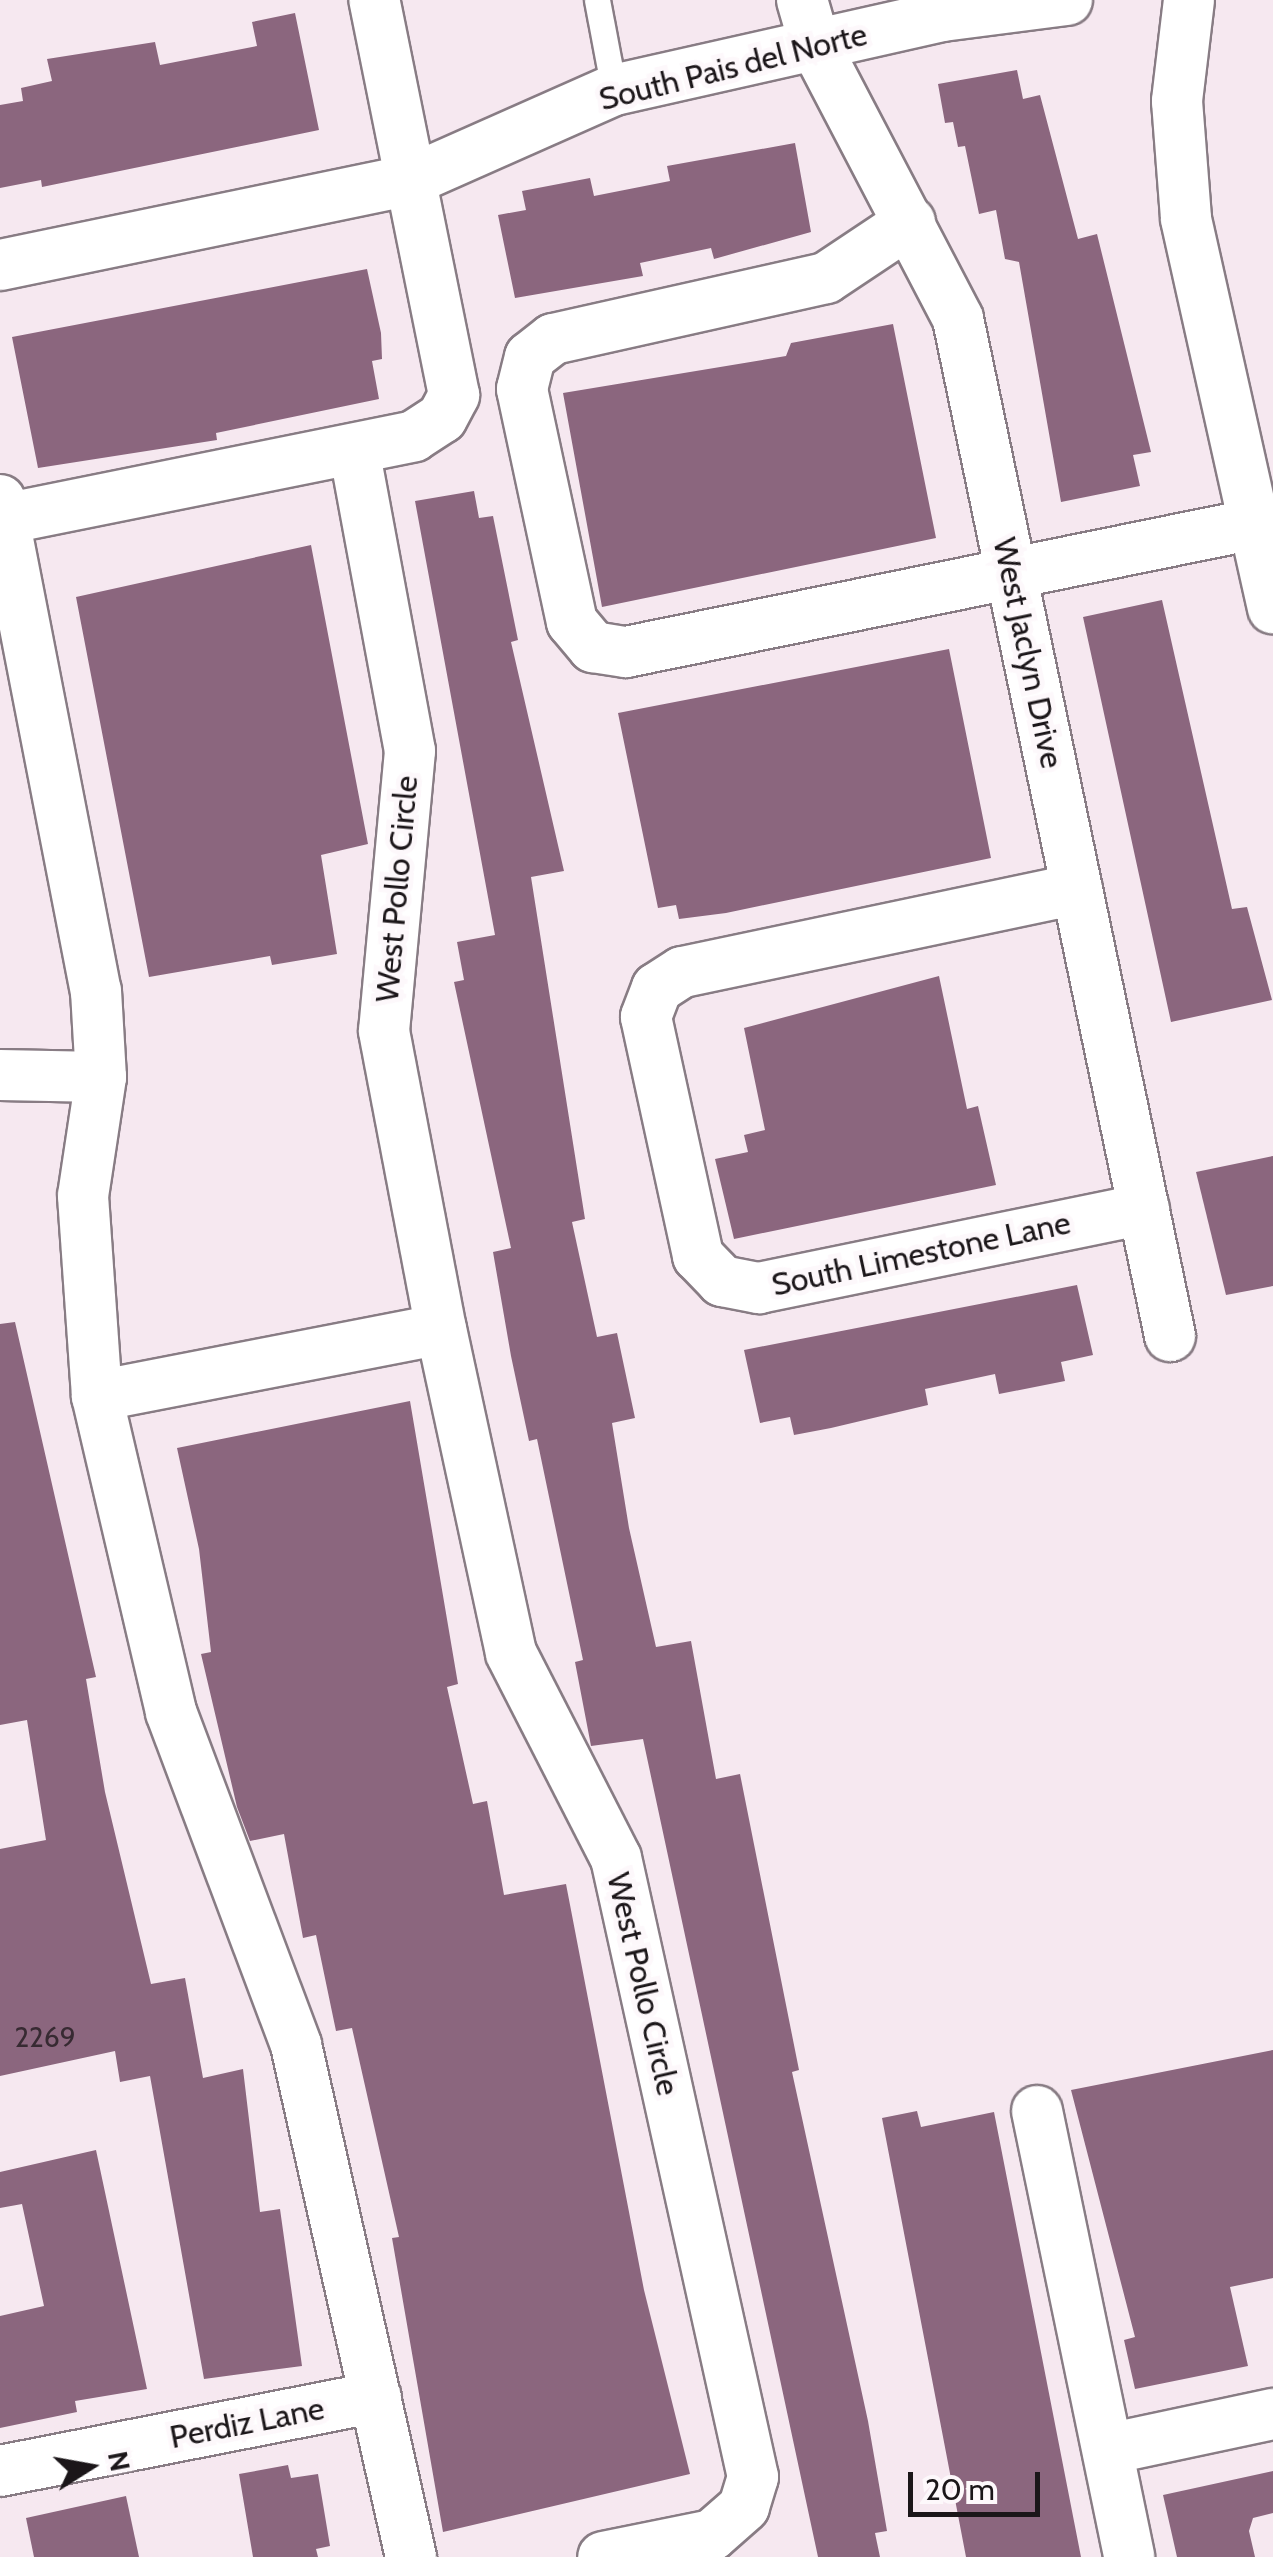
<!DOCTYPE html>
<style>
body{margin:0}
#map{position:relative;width:1273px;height:2557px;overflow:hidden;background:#f6e8f0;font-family:Cabin,sans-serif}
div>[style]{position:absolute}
.building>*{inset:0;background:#8b667e}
.roads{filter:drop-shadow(2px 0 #887c84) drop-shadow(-2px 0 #887c84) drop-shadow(0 2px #887c84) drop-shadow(0 -2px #887c84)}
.lane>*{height:25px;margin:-12.5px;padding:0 12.5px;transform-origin:12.5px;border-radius:12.5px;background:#fff}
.street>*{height:50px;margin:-25px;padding:0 25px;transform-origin:25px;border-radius:25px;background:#fff}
span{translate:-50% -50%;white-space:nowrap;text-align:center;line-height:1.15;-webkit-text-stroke:10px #fdf8fb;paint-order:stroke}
.number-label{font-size:28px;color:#372a32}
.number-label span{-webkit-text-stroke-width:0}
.street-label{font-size:32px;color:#1b1619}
.north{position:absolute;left:40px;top:2417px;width:100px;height:100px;-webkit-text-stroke:8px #fdf8fb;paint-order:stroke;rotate:79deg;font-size:28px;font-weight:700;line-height:40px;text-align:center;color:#1b1619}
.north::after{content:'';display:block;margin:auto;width:35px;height:45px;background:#1b1619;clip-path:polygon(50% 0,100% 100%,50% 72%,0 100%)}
.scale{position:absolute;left:908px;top:2472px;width:132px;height:45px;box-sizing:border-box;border:5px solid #1b1619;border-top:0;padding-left:12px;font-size:30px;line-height:35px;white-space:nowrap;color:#1b1619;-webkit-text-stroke:8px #fdf8fb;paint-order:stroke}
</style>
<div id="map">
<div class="building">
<div style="clip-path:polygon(295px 13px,319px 130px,42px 187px,41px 180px,0 188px,0 105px,23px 101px,21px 88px,52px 81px,47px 59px,155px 42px,160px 65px,257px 46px,252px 22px)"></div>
<div style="clip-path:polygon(1017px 70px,1023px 99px,1040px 95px,1078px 239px,1097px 234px,1151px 452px,1133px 455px,1140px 486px,1061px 502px,1019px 262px,1005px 259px,996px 210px,979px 214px,965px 146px,958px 147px,953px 122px,945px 123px,938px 84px)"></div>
<div style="clip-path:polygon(795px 143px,811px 232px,714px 259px,711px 248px,640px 263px,643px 276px,515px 298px,498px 215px,526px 210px,522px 191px,590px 178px,594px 196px,670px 181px,667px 166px)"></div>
<div style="clip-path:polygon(367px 269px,381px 333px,382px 359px,372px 361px,379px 399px,216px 433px,217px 440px,38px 468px,12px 337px)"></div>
<div style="clip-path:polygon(893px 324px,936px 538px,602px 607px,563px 393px,786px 356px,791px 343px)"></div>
<div style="clip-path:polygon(474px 491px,479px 518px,493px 516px,518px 640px,511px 642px,564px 871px,531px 877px,585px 1219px,572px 1222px,597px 1337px,617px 1333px,635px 1418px,612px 1423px,629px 1528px,656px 1647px,691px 1641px,716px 1779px,740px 1774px,799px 2070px,792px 2072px,868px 2421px,887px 2531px,875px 2533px,880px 2557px,818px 2557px,643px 1739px,591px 1746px,575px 1662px,583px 1660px,537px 1439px,529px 1441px,511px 1356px,493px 1252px,511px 1248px,454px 982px,464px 980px,457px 942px,495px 935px,415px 501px)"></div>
<div style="clip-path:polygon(311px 545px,368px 844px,321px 855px,337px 954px,272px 965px,270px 956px,149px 977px,76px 597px)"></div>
<div style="clip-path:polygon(1162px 600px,1232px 909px,1247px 907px,1272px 1000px,1171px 1022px,1083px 617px)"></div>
<div style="clip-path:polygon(949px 649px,991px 858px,726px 913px,679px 919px,676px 905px,658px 908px,618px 713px)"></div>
<div style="clip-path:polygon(939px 976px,967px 1109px,978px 1106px,996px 1185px,734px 1239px,715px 1159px,748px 1152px,744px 1135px,765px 1130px,744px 1028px)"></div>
<div style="clip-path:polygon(1273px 1156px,1273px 1286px,1226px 1295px,1196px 1172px)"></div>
<div style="clip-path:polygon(1077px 1285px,1093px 1355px,1061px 1362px,1065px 1381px,999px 1394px,995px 1374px,925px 1389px,928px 1405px,831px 1428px,794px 1435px,790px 1417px,760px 1423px,744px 1350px)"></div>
<div style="clip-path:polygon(15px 1322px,96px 1677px,86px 1679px,105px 1792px,151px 1984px,185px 1978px,203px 2078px,243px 2069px,260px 2212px,280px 2209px,302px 2366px,204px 2379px,150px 2076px,120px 2082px,115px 2051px,0 2076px,0 1849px,46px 1840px,27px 1720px,0 1725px,0 1324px)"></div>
<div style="clip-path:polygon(410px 1401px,458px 1684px,447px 1687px,473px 1804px,487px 1801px,504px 1895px,566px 1884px,644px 2290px,690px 2474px,443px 2532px,392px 2238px,399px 2237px,352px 2028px,336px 2031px,316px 1935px,303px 1938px,284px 1834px,250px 1841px,237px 1807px,201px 1654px,211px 1652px,199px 1549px,177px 1448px)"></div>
<div style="clip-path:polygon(1273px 2050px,1273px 2278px,1230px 2287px,1248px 2366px,1135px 2389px,1124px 2340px,1135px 2337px,1071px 2090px)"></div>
<div style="clip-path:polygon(917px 2111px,921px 2127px,994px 2112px,1081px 2557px,966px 2557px,882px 2118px)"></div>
<div style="clip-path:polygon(96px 2150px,147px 2389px,75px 2401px,77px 2412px,0 2428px,0 2316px,44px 2306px,22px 2204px,0 2208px,0 2172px)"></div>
<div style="clip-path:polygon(288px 2465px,291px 2478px,318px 2474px,330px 2546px,316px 2549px,318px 2557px,253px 2557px,239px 2474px)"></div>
<div style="clip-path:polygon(1273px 2471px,1273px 2513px,1253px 2518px,1249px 2531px,1255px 2557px,1177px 2557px,1163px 2495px)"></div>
<div style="clip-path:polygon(126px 2496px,139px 2557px,34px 2557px,26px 2518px)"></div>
</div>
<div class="roads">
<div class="lane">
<div style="left:597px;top:0;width:92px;rotate:79.3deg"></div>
</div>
<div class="street">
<div style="left:802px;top:0;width:47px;rotate:73.9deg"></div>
<div style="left:815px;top:45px;width:309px;rotate:62.4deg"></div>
<div style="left:958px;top:319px;width:1039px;rotate:78.22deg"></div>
<div style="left:1189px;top:0;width:102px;rotate:96.8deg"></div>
<div style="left:1177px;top:101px;width:118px;rotate:85.6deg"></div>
<div style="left:1186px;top:219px;width:399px;rotate:77.4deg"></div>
<div style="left:910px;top:222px;width:101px;rotate:146.3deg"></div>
<div style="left:826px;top:278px;width:280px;rotate:167.4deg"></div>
<div style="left:553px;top:339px;width:29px;rotate:142deg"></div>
<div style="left:530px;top:357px;width:33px;rotate:104deg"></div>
<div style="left:522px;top:389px;width:238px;rotate:77.9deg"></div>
<div style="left:572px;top:622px;width:33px;rotate:50deg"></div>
<div style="left:593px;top:647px;width:33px;rotate:9deg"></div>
<div style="left:626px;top:652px;width:641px;rotate:-11.52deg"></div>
<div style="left:0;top:265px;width:420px;rotate:-11.7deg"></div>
<div style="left:411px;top:180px;width:222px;rotate:-23.9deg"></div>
<div style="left:614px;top:90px;width:336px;rotate:-12.7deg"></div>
<div style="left:942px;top:16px;width:126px;rotate:-7.3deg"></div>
<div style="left:354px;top:449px;width:307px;rotate:79.5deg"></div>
<div style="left:410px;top:751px;width:281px;rotate:95.3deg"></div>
<div style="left:384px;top:1031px;width:303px;rotate:79.2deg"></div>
<div style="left:441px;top:1329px;width:331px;rotate:77.8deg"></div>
<div style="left:511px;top:1653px;width:230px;rotate:62.9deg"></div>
<div style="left:616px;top:1858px;width:634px;rotate:77.52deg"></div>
<div style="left:753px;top:2477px;width:31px;rotate:107deg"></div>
<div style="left:744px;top:2507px;width:43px;rotate:138.8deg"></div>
<div style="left:712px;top:2535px;width:111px;rotate:168.6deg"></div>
<div style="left:0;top:500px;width:19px;rotate:78deg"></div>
<div style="left:4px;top:519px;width:418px;rotate:-11.4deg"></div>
<div style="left:414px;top:436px;width:33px;rotate:-33deg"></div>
<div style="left:442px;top:418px;width:26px;rotate:-62deg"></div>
<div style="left:454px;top:395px;width:403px;rotate:-101.4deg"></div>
<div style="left:4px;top:519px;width:481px;rotate:79deg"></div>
<div style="left:96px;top:991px;width:86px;rotate:86.7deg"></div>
<div style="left:101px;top:1077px;width:120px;rotate:98.6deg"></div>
<div style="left:83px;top:1196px;width:200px;rotate:86deg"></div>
<div style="left:97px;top:1396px;width:325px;rotate:76.8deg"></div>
<div style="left:171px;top:1712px;width:356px;rotate:69.4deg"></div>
<div style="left:296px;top:2045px;width:525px;rotate:77.34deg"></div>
<div style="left:1077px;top:889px;width:404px;rotate:168.1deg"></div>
<div style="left:682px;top:972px;width:30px;rotate:147deg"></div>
<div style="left:657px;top:988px;width:31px;rotate:111deg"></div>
<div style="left:646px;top:1017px;width:245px;rotate:77.7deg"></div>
<div style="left:698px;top:1256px;width:35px;rotate:46deg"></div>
<div style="left:722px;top:1281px;width:38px;rotate:11deg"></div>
<div style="left:759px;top:1288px;width:393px;rotate:-11.6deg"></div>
<div style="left:0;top:1075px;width:101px;rotate:1.1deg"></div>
<div style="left:97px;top:1396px;width:350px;rotate:-11deg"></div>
<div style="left:1037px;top:2111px;width:455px;rotate:78.3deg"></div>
<div style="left:1108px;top:2449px;width:169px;rotate:-12deg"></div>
<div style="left:0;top:2471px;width:383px;rotate:-11.1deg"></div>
</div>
</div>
<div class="number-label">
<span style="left:45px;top:2037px">2269</span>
</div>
<div class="street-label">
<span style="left:733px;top:67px;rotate:-14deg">South Pais del Norte</span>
<span style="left:1028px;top:653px;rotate:78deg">West Jaclyn Drive</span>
<span style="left:397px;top:889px;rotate:-85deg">West Pollo Circle</span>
<span style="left:921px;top:1254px;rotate:-12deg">South Limestone Lane</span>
<span style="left:643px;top:1984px;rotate:77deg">West Pollo Circle</span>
<span style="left:247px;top:2423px;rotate:-11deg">Perdiz Lane</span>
</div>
<div class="north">N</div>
<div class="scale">20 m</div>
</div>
